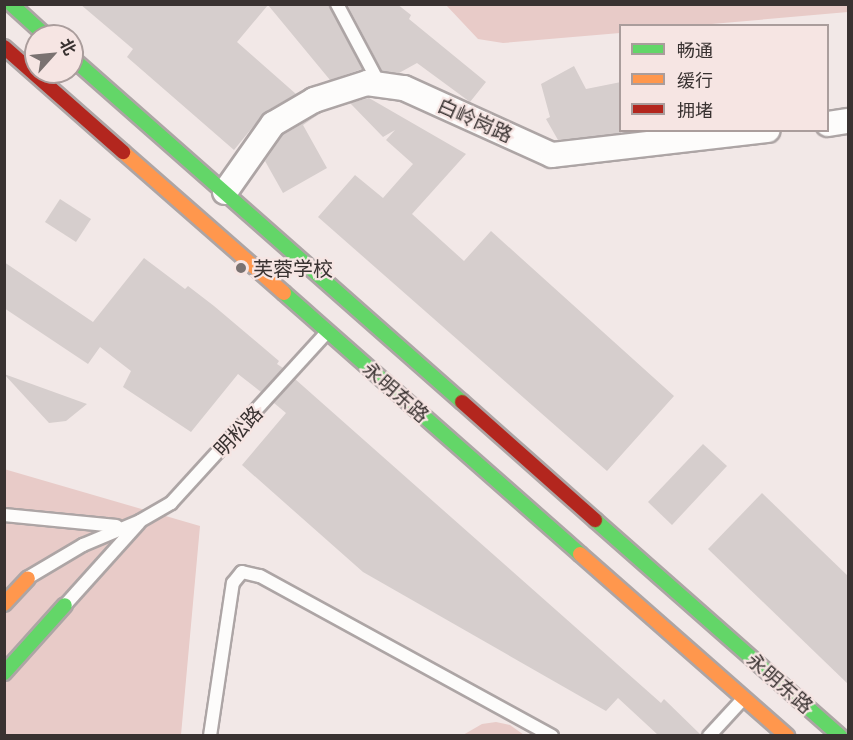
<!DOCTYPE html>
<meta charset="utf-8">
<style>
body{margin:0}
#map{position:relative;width:853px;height:740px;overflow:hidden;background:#f2e8e7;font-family:"Golos Text","Noto Sans SC",sans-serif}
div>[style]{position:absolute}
.green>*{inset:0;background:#e8cbc8}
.building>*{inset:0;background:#d6cecd}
.roads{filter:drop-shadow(2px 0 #ada5a5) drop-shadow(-2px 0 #ada5a5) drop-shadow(0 2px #ada5a5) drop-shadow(0 -2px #ada5a5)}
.lane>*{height:12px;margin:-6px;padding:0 6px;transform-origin:6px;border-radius:6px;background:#fdfcfb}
.street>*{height:24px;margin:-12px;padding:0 12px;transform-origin:12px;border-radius:12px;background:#fdfcfb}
.fast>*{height:14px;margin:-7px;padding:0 7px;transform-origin:7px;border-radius:7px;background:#63d668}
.slow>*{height:14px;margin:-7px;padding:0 7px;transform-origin:7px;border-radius:7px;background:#ff974d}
.jam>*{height:14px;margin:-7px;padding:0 7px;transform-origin:7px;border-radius:7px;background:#b3261e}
.dots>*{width:16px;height:16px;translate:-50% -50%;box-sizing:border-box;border:3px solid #f6e5e3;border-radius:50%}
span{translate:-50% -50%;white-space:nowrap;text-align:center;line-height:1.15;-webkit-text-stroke:4.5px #f6e5e3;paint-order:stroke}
.street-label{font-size:20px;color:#393231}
.poi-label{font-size:20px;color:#393231}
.left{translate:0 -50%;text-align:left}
.frame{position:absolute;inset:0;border:6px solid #393231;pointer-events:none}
.legend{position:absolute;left:619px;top:24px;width:210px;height:108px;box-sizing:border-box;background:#f6e5e3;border:2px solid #aa9d9c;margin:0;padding:8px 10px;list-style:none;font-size:18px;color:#393231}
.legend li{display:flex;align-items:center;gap:12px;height:30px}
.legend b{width:30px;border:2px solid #aa9d9c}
.north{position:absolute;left:24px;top:24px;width:60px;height:60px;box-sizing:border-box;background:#f6e5e3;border:2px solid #aa9d9c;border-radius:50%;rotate:63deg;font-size:16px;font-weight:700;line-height:24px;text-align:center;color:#393231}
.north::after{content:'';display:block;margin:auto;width:21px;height:27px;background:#7a7271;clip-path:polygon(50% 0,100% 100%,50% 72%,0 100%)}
</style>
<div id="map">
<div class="green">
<div style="clip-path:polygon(848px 4px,848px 12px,700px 25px,620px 26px,620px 33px,503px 43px,478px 39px,446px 5px)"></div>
<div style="clip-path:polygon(4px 469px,200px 526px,181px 735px,5px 735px)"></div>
<div style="clip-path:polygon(496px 722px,510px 725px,524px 735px,463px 735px,482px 724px)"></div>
</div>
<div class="building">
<div style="clip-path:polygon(80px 4px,329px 4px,362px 69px,330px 80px,268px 5px,237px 42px,296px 94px,265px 112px,234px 150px,127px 57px,133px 49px)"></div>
<div style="clip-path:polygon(347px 4px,397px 4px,411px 15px,409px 19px,486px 82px,470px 102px,417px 63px,399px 73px,382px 71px)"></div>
<div style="clip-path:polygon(574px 66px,586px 89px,621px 82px,621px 133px,558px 140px,546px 119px,550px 117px,541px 84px)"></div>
<div style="clip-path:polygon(369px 98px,466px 154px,412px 214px,464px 261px,491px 231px,674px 396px,607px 471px,318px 217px,355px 175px,383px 198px,413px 164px,386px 140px,395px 130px,383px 137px,350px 103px)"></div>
<div style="clip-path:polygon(319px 114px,303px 125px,327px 168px,283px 193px,265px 161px,283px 135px)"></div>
<div style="clip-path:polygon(60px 199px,91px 219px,76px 242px,45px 222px)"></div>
<div style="clip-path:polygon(144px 258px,185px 289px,188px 286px,214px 306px,279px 361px,277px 364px,283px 368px,261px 392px,238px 374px,191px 432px,123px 387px,131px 371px,100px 347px,88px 364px,4px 308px,4px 262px,93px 322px)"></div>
<div style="clip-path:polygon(4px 374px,87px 404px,66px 421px,49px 423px)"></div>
<div style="clip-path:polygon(295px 379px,661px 703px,664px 699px,701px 735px,658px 735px,618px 698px,606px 711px,363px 572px,242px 465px,286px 413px,274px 403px)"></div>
<div style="clip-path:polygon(703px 444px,727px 466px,672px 525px,648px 502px)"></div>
<div style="clip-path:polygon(762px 493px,849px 577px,849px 685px,708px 549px)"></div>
</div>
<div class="roads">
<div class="lane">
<div style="left:337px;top:4px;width:92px;rotate:62deg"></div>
<div style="left:4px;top:515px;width:113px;rotate:5.6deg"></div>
<div style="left:29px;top:577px;width:63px;rotate:-30.7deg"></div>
<div style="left:83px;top:545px;width:62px;rotate:-22.8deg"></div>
<div style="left:140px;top:521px;width:36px;rotate:-30deg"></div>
<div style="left:171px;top:503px;width:230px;rotate:-47.6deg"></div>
<div style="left:66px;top:604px;width:109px;rotate:-48deg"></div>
<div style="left:210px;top:736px;width:155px;rotate:-81.5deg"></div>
<div style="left:233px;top:583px;width:14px;rotate:-51deg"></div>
<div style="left:242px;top:572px;width:18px;rotate:13deg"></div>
<div style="left:260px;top:576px;width:333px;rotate:28.7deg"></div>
<div style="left:709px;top:736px;width:50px;rotate:-47.4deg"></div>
</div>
<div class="street">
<div style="left:828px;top:124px;width:20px;rotate:-9deg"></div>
<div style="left:225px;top:192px;width:83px;rotate:-54.8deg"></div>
<div style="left:273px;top:124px;width:48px;rotate:-30.3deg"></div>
<div style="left:314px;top:100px;width:56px;rotate:-17.8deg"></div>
<div style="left:367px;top:83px;width:37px;rotate:8deg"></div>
<div style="left:404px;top:88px;width:162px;rotate:24.4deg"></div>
<div style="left:552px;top:155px;width:217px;rotate:-6.6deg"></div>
</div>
<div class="fast">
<div style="left:11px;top:4px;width:47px;rotate:42.4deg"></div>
<div style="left:72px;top:58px;width:520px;rotate:41.41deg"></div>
<div style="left:284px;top:293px;width:395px;rotate:41.4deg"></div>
<div style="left:595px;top:520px;width:327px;rotate:41.4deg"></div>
<div style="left:4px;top:673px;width:91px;rotate:-48.1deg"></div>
</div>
<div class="slow">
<div style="left:123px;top:152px;width:214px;rotate:41.2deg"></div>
<div style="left:580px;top:554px;width:276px;rotate:41.3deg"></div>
<div style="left:4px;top:604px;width:35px;rotate:-47deg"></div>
</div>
<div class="jam">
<div style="left:4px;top:47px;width:159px;rotate:41.4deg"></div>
<div style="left:462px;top:402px;width:178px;rotate:41.6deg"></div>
</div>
</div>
<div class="dots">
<div style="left:241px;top:268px;background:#7a7271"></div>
</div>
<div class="street-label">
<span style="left:475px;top:120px;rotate:24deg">白岭岗路</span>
<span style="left:396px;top:392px;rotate:41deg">永明东路</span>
<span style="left:238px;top:431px;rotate:-47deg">明松路</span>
<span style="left:780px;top:683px;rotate:41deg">永明东路</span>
</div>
<div class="poi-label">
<span class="left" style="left:253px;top:268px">芙蓉学校</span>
</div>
<div class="frame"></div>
<ul class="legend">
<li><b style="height:8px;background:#63d668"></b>畅通</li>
<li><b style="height:8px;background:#ff974d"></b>缓行</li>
<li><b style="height:8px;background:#b3261e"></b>拥堵</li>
</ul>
<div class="north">北</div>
</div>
